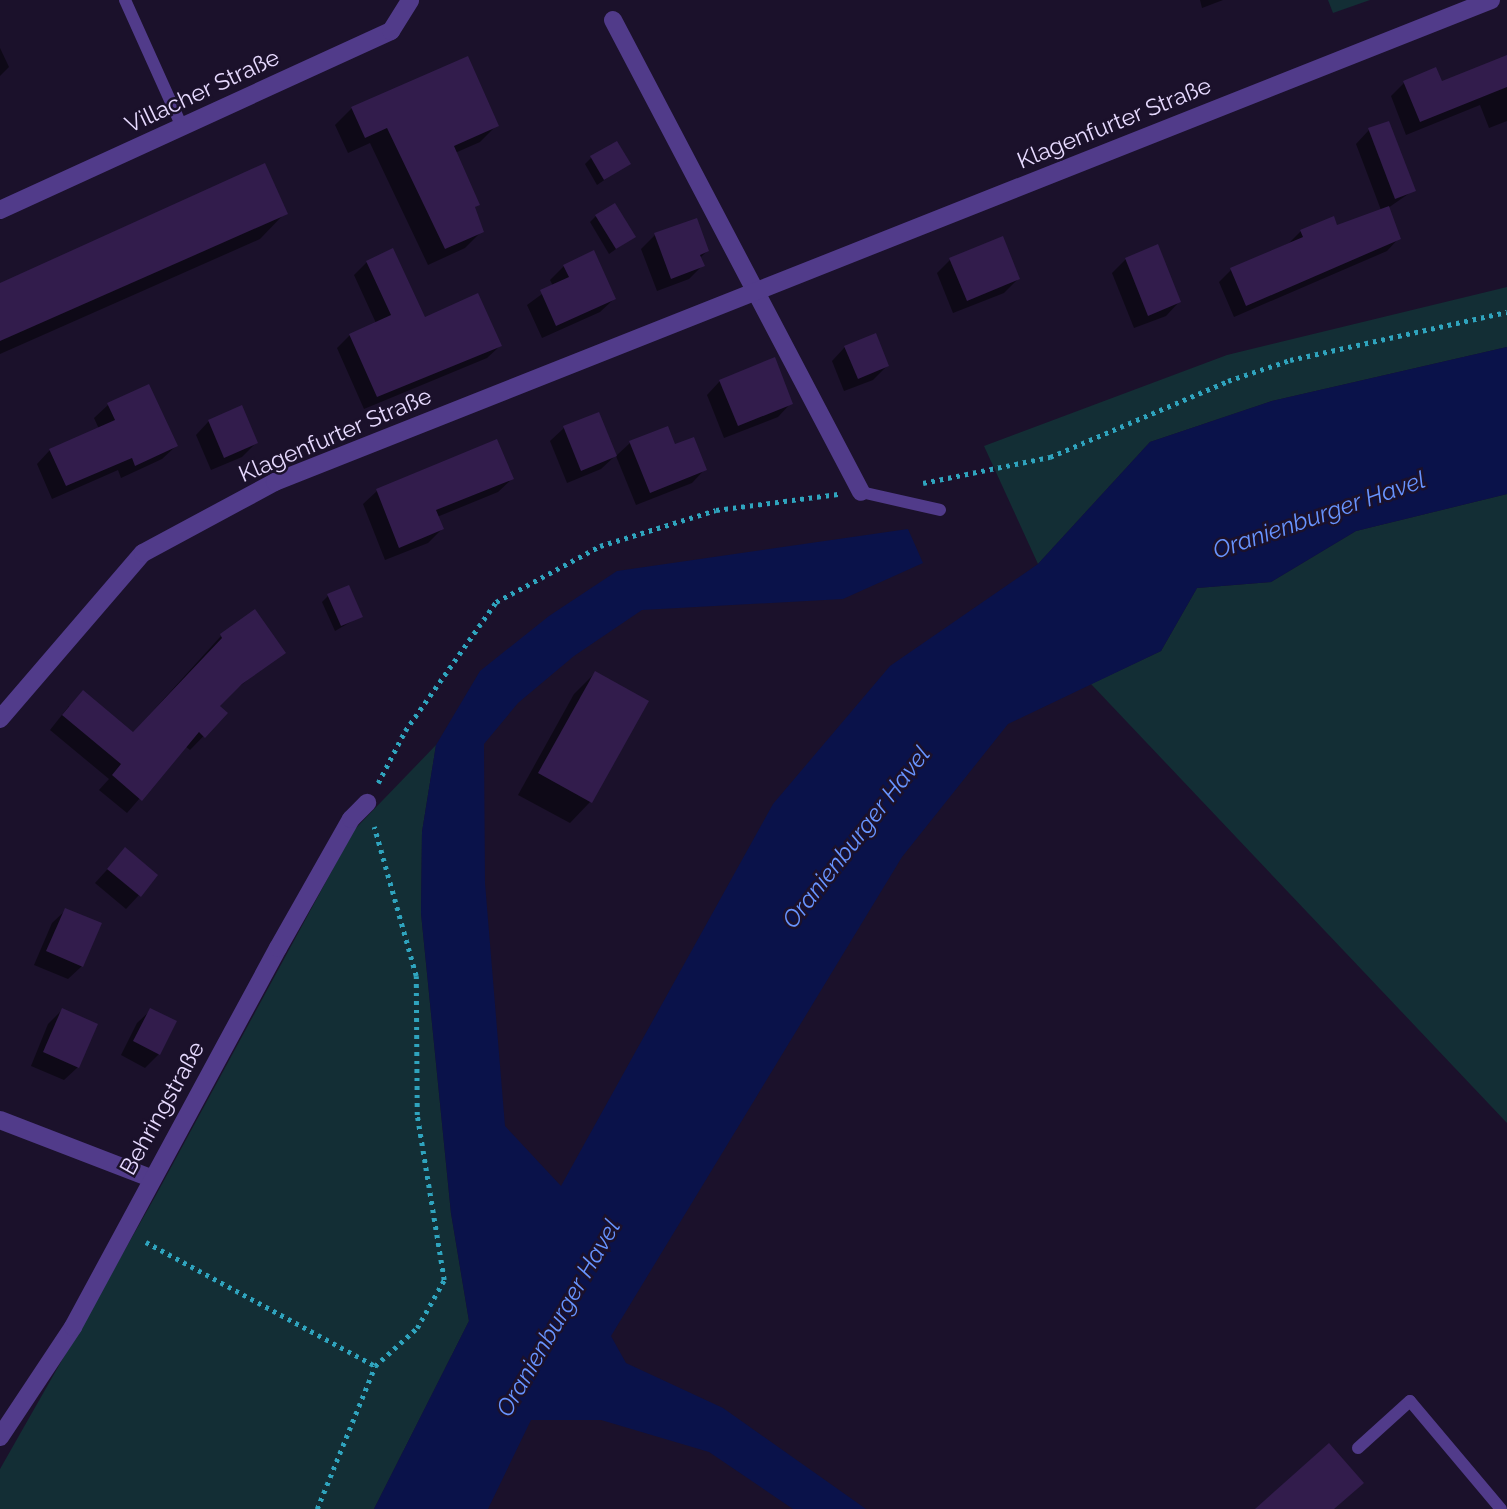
<!DOCTYPE html>
<meta charset="utf-8">
<style>
body{margin:0}
#map{position:relative;width:1507px;height:1509px;overflow:hidden;background:#1b112b;font-family:Raleway,sans-serif}
div>[style]{position:absolute}
.green>*{inset:0;background:#132e35}
.water>*{inset:0;background:#0a124a}
.shadow>*{inset:0;background:#0007}
.building>*{inset:0;background:#321c4c}
.path>*{height:4.5px;margin-top:-2.25px;transform-origin:0;background:repeating-linear-gradient(90deg,#2fa4be 0 3.5px,transparent 0 8.5px)}
.lane>*{height:12px;margin:-6px;padding:0 6px;transform-origin:6px;border-radius:6px;background:#513b8a}
.street>*{height:18px;margin:-9px;padding:0 9px;transform-origin:9px;border-radius:9px;background:#513b8a}
span{translate:-50% -50%;white-space:nowrap;text-align:center;line-height:1.15;-webkit-text-stroke:5px #1b112b;paint-order:stroke}
.street-label{font-size:23px;color:#e7daff}
.water-label{font-size:24px;color:#6894ff;font-style:italic}
</style>
<div id="map">
<div class="green">
<div style="clip-path:polygon(1328px 0,1370px 0,1333px 13px)"></div>
<div style="clip-path:polygon(1507px 287px,1507px 347px,1272px 401px,1150px 442px,1038px 564px,984px 446px,1227px 355px)"></div>
<div style="clip-path:polygon(1507px 494px,1507px 1123px,1091px 684px,1161px 651px,1197px 588px,1271px 582px,1356px 531px)"></div>
<div style="clip-path:polygon(436px 745px,422px 832px,421px 913px,451px 1213px,469px 1321px,374px 1509px,0 1509px,0 1469px,156px 1195px,354px 830px)"></div>
</div>
<div class="water">
<div style="clip-path:polygon(1507px 347px,1507px 494px,1356px 531px,1271px 582px,1197px 588px,1161px 651px,1008px 724px,902px 857px,611px 1336px,626px 1363px,723px 1408px,866px 1509px,793px 1509px,709px 1452px,601px 1420px,531px 1420px,488px 1509px,374px 1509px,469px 1321px,451px 1213px,421px 913px,422px 832px,436px 745px,480px 671px,549px 616px,617px 571px,908px 529px,923px 563px,843px 599px,642px 610px,574px 656px,518px 703px,484px 744px,485px 883px,505px 1126px,561px 1186px,773px 804px,890px 666px,1038px 564px,1150px 442px,1272px 401px)"></div>
</div>
<div class="shadow">
<div style="clip-path:polygon(1200px 0,1223px 0,1202px 8px)"></div>
<div style="clip-path:polygon(0 48px,9px 67px,0 76px)"></div>
<div style="clip-path:polygon(1507px 56px,1507px 121px,1489px 128px,1480px 105px,1406px 135px,1391px 96px,1404px 83px,1441px 83px)"></div>
<div style="clip-path:polygon(352px 108px,497px 125px,480px 142px,455px 153px,478px 204px,473px 209px,482px 231px,465px 248px,428px 265px,370px 143px,348px 153px,335px 125px)"></div>
<div style="clip-path:polygon(1369px 130px,1414px 190px,1388px 208px,1399px 238px,1387px 251px,1234px 317px,1219px 282px,1231px 270px,1289px 243px,1301px 231px,1336px 227px,1381px 210px,1356px 144px)"></div>
<div style="clip-path:polygon(591px 158px,628px 164px,597px 185px,585px 164px)"></div>
<div style="clip-path:polygon(285px 213px,260px 239px,0 354px,0 291px)"></div>
<div style="clip-path:polygon(596px 216px,633px 237px,609px 254px,590px 222px)"></div>
<div style="clip-path:polygon(655px 235px,707px 251px,700px 258px,703px 265px,689px 279px,657px 291px,641px 249px)"></div>
<div style="clip-path:polygon(1126px 259px,1179px 302px,1166px 316px,1134px 328px,1112px 273px)"></div>
<div style="clip-path:polygon(950px 260px,1018px 279px,1004px 293px,953px 313px,937px 273px)"></div>
<div style="clip-path:polygon(367px 262px,424px 319px,500px 346px,487px 358px,364px 409px,337px 348px,350px 335px,376px 323px,354px 275px)"></div>
<div style="clip-path:polygon(564px 266px,614px 299px,600px 312px,542px 338px,527px 305px,553px 286px,550px 280px)"></div>
<div style="clip-path:polygon(845px 347px,887px 366px,873px 380px,844px 391px,832px 361px)"></div>
<div style="clip-path:polygon(720px 381px,791px 403px,778px 417px,724px 438px,707px 395px)"></div>
<div style="clip-path:polygon(108px 405px,176px 446px,162px 459px,121px 478px,118px 470px,52px 499px,37px 464px,50px 450px,99px 429px,94px 418px)"></div>
<div style="clip-path:polygon(209px 421px,256px 443px,242px 457px,211px 470px,196px 435px)"></div>
<div style="clip-path:polygon(564px 428px,615px 456px,601px 469px,567px 483px,550px 441px)"></div>
<div style="clip-path:polygon(496px 441px,512px 479px,498px 492px,437px 517px,442px 529px,428px 543px,385px 560px,363px 504px,377px 491px)"></div>
<div style="clip-path:polygon(630px 443px,674px 446px,705px 469px,692px 483px,636px 505px,616px 456px)"></div>
<div style="clip-path:polygon(328px 596px,361px 616px,335px 631px,322px 602px)"></div>
<div style="clip-path:polygon(221px 636px,284px 652px,227px 696px,218px 706px,225px 714px,190px 750px,185px 746px,127px 813px,99px 790px,109px 779px,50px 730px,69px 706px,132px 734px)"></div>
<div style="clip-path:polygon(595px 673px,646px 702px,590px 802px,570px 823px,518px 795px,574px 694px)"></div>
<div style="clip-path:polygon(125px 850px,139px 895px,126px 909px,95px 883px)"></div>
<div style="clip-path:polygon(66px 910px,82px 966px,68px 979px,34px 965px,52px 923px)"></div>
<div style="clip-path:polygon(62px 1010px,78px 1067px,64px 1080px,31px 1066px,48px 1024px)"></div>
<div style="clip-path:polygon(151px 1010px,159px 1054px,145px 1068px,121px 1055px,137px 1023px)"></div>
</div>
<div class="building">
<div style="clip-path:polygon(1507px 55px,1507px 87px,1420px 122px,1403px 81px,1436px 67px,1442px 81px)"></div>
<div style="clip-path:polygon(468px 56px,499px 126px,454px 146px,480px 205px,475px 207px,484px 232px,445px 249px,387px 128px,365px 138px,351px 107px)"></div>
<div style="clip-path:polygon(1389px 121px,1416px 191px,1395px 199px,1368px 128px)"></div>
<div style="clip-path:polygon(617px 141px,631px 164px,604px 180px,590px 156px)"></div>
<div style="clip-path:polygon(265px 163px,288px 214px,0 341px,0 283px)"></div>
<div style="clip-path:polygon(615px 203px,636px 237px,616px 249px,595px 215px)"></div>
<div style="clip-path:polygon(1389px 206px,1401px 239px,1246px 306px,1230px 268px,1303px 237px,1300px 230px,1334px 216px,1337px 225px)"></div>
<div style="clip-path:polygon(697px 218px,709px 251px,700px 255px,705px 266px,671px 279px,654px 233px)"></div>
<div style="clip-path:polygon(1003px 236px,1020px 279px,967px 301px,949px 258px)"></div>
<div style="clip-path:polygon(1158px 244px,1181px 302px,1148px 316px,1125px 258px)"></div>
<div style="clip-path:polygon(393px 248px,425px 317px,478px 293px,502px 346px,377px 397px,349px 334px,391px 315px,366px 261px)"></div>
<div style="clip-path:polygon(594px 250px,616px 299px,556px 326px,540px 290px,569px 277px,563px 265px)"></div>
<div style="clip-path:polygon(876px 333px,889px 366px,858px 379px,844px 346px)"></div>
<div style="clip-path:polygon(775px 357px,793px 404px,738px 426px,719px 380px)"></div>
<div style="clip-path:polygon(149px 384px,178px 446px,135px 466px,132px 458px,66px 486px,49px 449px,115px 420px,107px 403px)"></div>
<div style="clip-path:polygon(242px 405px,258px 443px,224px 458px,208px 420px)"></div>
<div style="clip-path:polygon(599px 412px,617px 456px,581px 471px,563px 426px)"></div>
<div style="clip-path:polygon(668px 426px,675px 444px,694px 437px,707px 470px,650px 493px,629px 441px)"></div>
<div style="clip-path:polygon(497px 439px,514px 479px,436px 510px,444px 529px,399px 548px,376px 489px)"></div>
<div style="clip-path:polygon(349px 585px,363px 617px,341px 626px,327px 594px)"></div>
<div style="clip-path:polygon(255px 609px,286px 653px,242px 684px,220px 706px,228px 713px,205px 738px,199px 732px,142px 801px,112px 775px,121px 764px,62px 715px,83px 690px,133px 732px,222px 638px,220px 634px)"></div>
<div style="clip-path:polygon(595px 671px,649px 701px,592px 803px,538px 773px)"></div>
<div style="clip-path:polygon(125px 847px,158px 875px,141px 897px,107px 869px)"></div>
<div style="clip-path:polygon(65px 908px,102px 923px,83px 967px,46px 951px)"></div>
<div style="clip-path:polygon(62px 1008px,98px 1024px,79px 1068px,43px 1052px)"></div>
<div style="clip-path:polygon(150px 1008px,177px 1021px,160px 1055px,133px 1041px)"></div>
<div style="clip-path:polygon(1329px 1443px,1364px 1483px,1334px 1509px,1255px 1509px)"></div>
</div>
<div class="path">
<div style="left:923px;top:483px;width:130px;rotate:-11.6deg"></div>
<div style="left:1050px;top:457px;width:194px;rotate:-23.1deg"></div>
<div style="left:1228px;top:381px;width:65px;rotate:-18.7deg"></div>
<div style="left:1290px;top:360px;width:222px;rotate:-12.5deg"></div>
<div style="left:378px;top:783px;width:59px;rotate:-62.6deg"></div>
<div style="left:405px;top:731px;width:158px;rotate:-54.8deg"></div>
<div style="left:496px;top:602px;width:118px;rotate:-28.3deg"></div>
<div style="left:600px;top:546px;width:121px;rotate:-17.2deg"></div>
<div style="left:716px;top:510px;width:123px;rotate:-7.5deg"></div>
<div style="left:146px;top:1242px;width:260px;rotate:28.4deg"></div>
<div style="left:317px;top:1509px;width:154px;rotate:-67.9deg"></div>
<div style="left:375px;top:1366px;width:57px;rotate:-42.1deg"></div>
<div style="left:417px;top:1328px;width:55px;rotate:-60.6deg"></div>
<div style="left:444px;top:1280px;width:167px;rotate:-99.3deg"></div>
<div style="left:417px;top:1115px;width:139px;rotate:-90.4deg"></div>
<div style="left:416px;top:976px;width:155px;rotate:-105.7deg"></div>
</div>
<div class="lane">
<div style="left:125px;top:0;width:139px;rotate:65.8deg"></div>
<div style="left:861px;top:492px;width:81px;rotate:12.8deg"></div>
<div style="left:1358px;top:1448px;width:70px;rotate:-42.1deg"></div>
<div style="left:1410px;top:1401px;width:141px;rotate:49.9deg"></div>
</div>
<div class="street">
<div style="left:613px;top:20px;width:533px;rotate:62.28deg"></div>
<div style="left:0;top:210px;width:430px;rotate:-24.6deg"></div>
<div style="left:391px;top:31px;width:36px;rotate:-58deg"></div>
<div style="left:0;top:719px;width:219px;rotate:-49.3deg"></div>
<div style="left:143px;top:553px;width:150px;rotate:-28.3deg"></div>
<div style="left:275px;top:482px;width:1308px;rotate:-21.62deg"></div>
<div style="left:0;top:1120px;width:161px;rotate:21.1deg"></div>
<div style="left:0;top:1437px;width:132px;rotate:-56.4deg"></div>
<div style="left:73px;top:1327px;width:431px;rotate:-61.6deg"></div>
<div style="left:278px;top:948px;width:148px;rotate:-60.5deg"></div>
<div style="left:351px;top:819px;width:23px;rotate:-45deg"></div>
</div>
<div class="street-label">
<span style="left:202px;top:91px;rotate:-25deg">Villacher Straße</span>
<span style="left:1114px;top:123px;rotate:-22deg">Klagenfurter Straße</span>
<span style="left:335px;top:435px;rotate:-23deg">Klagenfurter Straße</span>
<span style="left:162px;top:1108px;rotate:-61deg">Behringstraße</span>
</div>
<div class="water-label">
<span style="left:1319px;top:515px;rotate:-19deg">Oranienburger Havel</span>
<span style="left:856px;top:837px;rotate:-52deg">Oranienburger Havel</span>
<span style="left:558px;top:1318px;rotate:-60deg">Oranienburger Havel</span>
</div>
</div>
